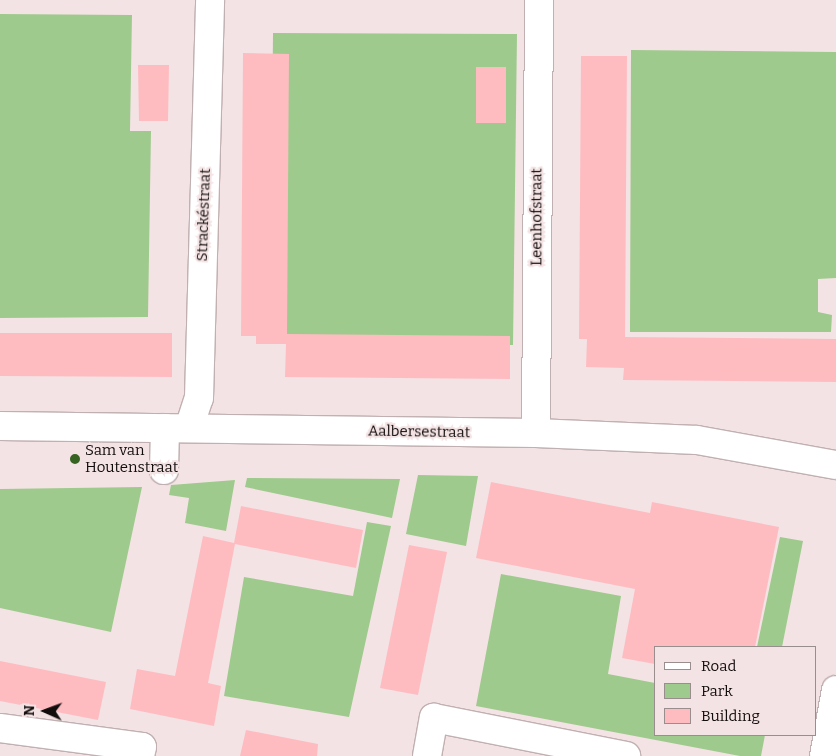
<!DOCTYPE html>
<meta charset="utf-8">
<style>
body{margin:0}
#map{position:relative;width:836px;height:756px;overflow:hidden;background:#f4e3e4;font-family:Bitter,serif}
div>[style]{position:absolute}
.green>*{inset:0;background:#9fca8d}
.building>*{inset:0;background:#febcc1}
.roads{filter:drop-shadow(1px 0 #c1b0b1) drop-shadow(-1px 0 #c1b0b1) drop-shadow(0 1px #c1b0b1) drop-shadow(0 -1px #c1b0b1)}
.minor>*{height:28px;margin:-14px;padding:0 14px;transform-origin:14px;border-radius:14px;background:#fff}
.dots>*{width:14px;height:14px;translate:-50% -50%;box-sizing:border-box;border:2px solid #f4e3e4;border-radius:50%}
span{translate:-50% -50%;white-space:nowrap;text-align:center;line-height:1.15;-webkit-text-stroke:4px #f4e3e4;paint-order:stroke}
.street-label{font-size:15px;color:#120d0d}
.poi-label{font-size:15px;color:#120d0d}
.left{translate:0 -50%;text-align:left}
.legend{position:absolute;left:654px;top:646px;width:162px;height:90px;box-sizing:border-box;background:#f4e3e4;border:1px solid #9a8d8e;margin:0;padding:6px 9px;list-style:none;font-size:15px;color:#120d0d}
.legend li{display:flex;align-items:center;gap:10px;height:25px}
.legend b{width:25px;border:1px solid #9a8d8e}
.north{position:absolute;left:20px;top:686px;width:50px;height:50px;-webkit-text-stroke:4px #f4e3e4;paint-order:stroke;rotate:272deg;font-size:14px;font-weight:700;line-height:20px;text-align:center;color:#120d0d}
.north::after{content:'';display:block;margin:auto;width:18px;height:22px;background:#120d0d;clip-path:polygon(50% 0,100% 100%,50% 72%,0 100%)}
</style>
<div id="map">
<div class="green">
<div style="clip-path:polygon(0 14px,132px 15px,130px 131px,151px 131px,148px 317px,0 318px)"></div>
<div style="clip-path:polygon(273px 33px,517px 34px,513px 345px,270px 340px)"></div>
<div style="clip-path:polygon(631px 50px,836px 52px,836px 278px,818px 279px,818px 312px,832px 315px,831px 332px,630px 332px)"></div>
<div style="clip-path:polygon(418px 475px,478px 476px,466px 546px,406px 534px)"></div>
<div style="clip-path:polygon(247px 478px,400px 479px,392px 518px,245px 487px)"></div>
<div style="clip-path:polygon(235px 480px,226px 531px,185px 523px,189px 498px,169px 495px,171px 485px)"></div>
<div style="clip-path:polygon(142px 487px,111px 632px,0 608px,0 489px)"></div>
<div style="clip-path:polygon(367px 522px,391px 526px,349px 717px,224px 696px,244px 577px,353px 596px)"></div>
<div style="clip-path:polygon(780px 537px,803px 541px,782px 647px,757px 647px)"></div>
<div style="clip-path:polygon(501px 574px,621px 596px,608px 674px,655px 683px,655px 735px,765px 735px,761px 756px,740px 756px,476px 706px)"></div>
</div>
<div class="building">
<div style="clip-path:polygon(243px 53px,289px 54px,287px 334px,510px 336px,510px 379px,285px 377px,286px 344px,256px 344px,256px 336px,241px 336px)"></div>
<div style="clip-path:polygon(581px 56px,627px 56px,625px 337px,836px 339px,836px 382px,623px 380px,624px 368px,586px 367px,587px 339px,579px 339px)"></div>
<div style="clip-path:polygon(138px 65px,169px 65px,168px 121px,139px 121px)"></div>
<div style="clip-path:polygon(476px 67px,506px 67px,506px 123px,476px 123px)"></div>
<div style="clip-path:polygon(0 333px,172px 333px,172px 377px,0 376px)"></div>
<div style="clip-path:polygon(491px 482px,650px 513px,652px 502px,779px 527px,755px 647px,655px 647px,655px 664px,622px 658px,635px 589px,476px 558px)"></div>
<div style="clip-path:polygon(241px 506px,363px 530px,356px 568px,235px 544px,208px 683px,221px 686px,214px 726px,130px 709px,137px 669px,175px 676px,203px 536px,234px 543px)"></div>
<div style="clip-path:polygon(409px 545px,447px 552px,418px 695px,380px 688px)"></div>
<div style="clip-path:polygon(0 661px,106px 682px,98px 720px,0 701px)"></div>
<div style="clip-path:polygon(246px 730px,318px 744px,317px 756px,240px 756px)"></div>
</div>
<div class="roads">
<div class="minor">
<div style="left:0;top:426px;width:536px;rotate:0.75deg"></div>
<div style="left:536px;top:433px;width:161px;rotate:2.5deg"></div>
<div style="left:697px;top:440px;width:141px;rotate:10.2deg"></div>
<div style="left:189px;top:428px;width:32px;rotate:-72deg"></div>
<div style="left:199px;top:398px;width:398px;rotate:-88.4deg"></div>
<div style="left:536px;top:433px;width:433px;rotate:-89.6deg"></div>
<div style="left:164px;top:470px;width:42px;rotate:-88.6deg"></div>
<div style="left:0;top:728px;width:143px;rotate:7.6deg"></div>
<div style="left:142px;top:747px;width:9px;rotate:103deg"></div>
<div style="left:427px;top:756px;width:39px;rotate:-80deg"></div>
<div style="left:434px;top:718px;width:196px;rotate:11.2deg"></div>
<div style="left:824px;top:756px;width:67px;rotate:-79.7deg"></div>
</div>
</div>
<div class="dots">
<div style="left:75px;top:459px;background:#366321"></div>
</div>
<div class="street-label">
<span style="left:204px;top:215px;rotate:-88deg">Strackéstraat</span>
<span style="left:537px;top:217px;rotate:-90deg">Leenhofstraat</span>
<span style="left:419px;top:432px;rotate:1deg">Aalbersestraat</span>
</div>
<div class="poi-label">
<span class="left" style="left:85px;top:459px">Sam van<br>Houtenstraat</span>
</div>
<ul class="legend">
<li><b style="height:6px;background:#fff"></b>Road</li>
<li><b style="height:14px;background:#9fca8d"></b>Park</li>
<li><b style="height:14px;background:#febcc1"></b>Building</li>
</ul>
<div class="north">N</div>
</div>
